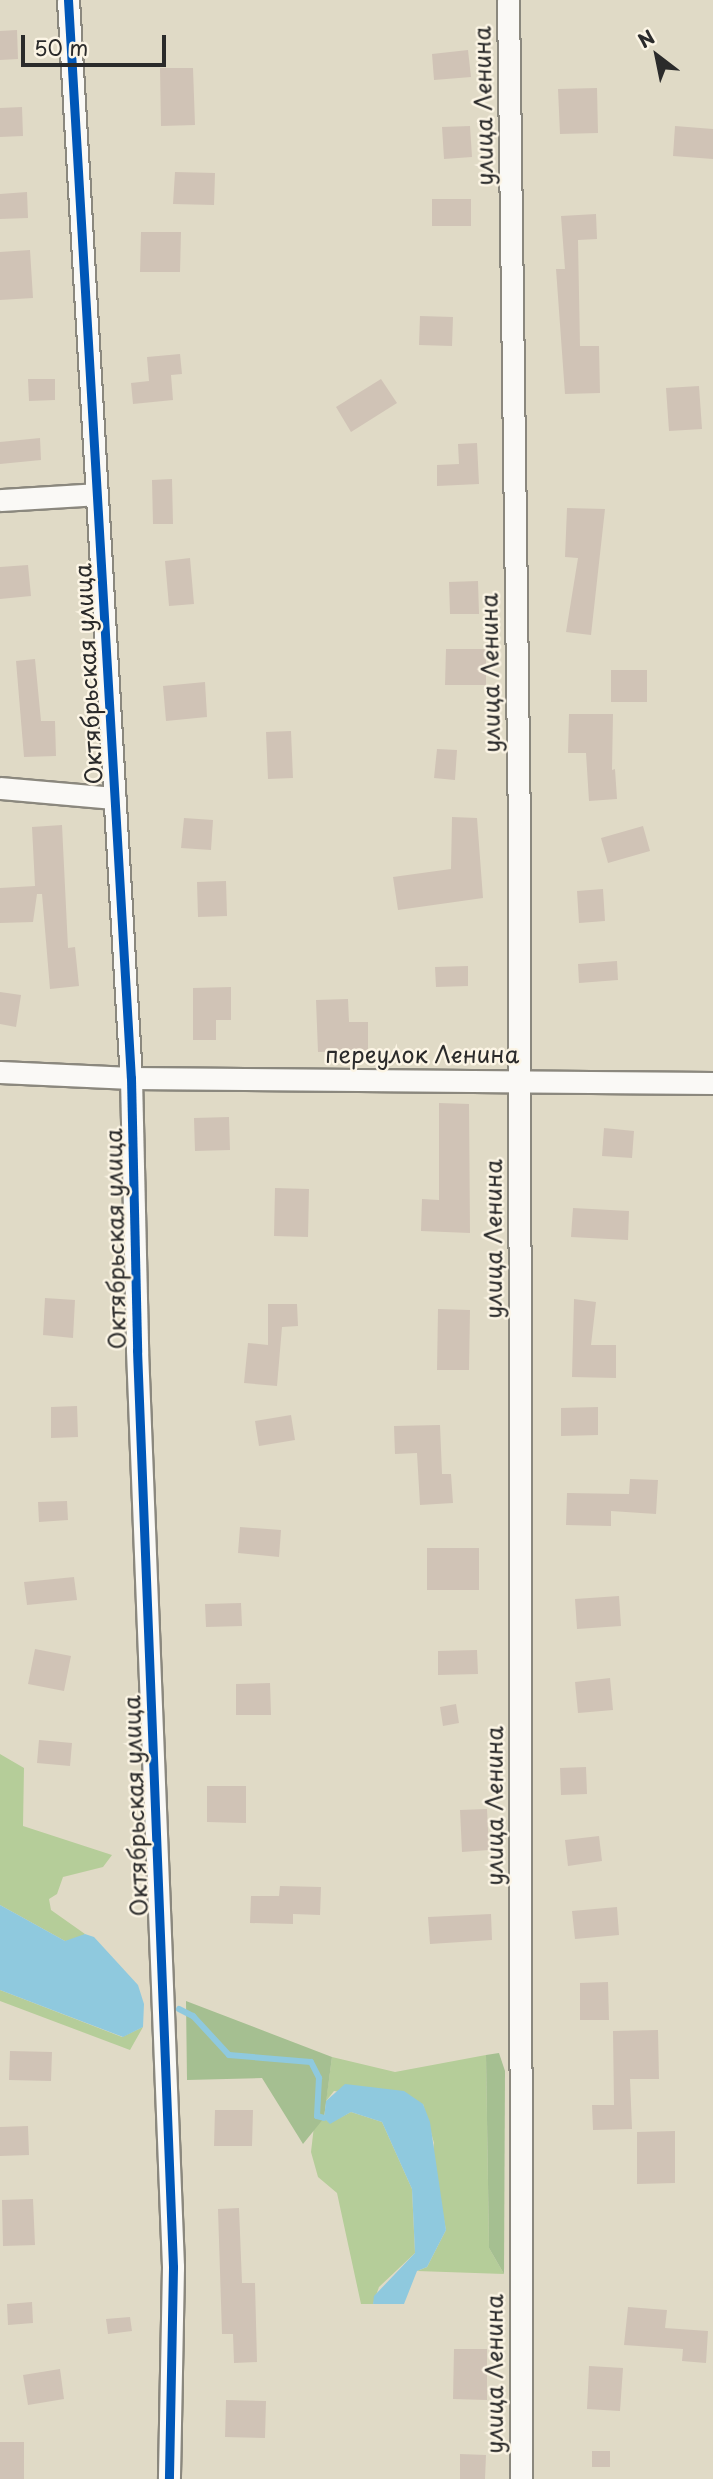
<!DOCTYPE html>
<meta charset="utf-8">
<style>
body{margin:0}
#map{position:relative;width:713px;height:2479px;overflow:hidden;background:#e0dac6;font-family:"Playpen Sans",sans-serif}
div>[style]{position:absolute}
.green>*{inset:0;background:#b5cd99}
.forest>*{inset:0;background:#a5bf91}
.water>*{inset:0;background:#8fc9de}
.stream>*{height:6px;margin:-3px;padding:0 3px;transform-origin:3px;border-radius:3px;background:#8fc9de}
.building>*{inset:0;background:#d0c3b6}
.roads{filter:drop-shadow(2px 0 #8b887e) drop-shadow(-2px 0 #8b887e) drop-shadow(0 2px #8b887e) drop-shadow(0 -2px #8b887e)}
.minor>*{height:21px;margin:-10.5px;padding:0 10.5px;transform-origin:10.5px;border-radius:10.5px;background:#faf9f6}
.cycleway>*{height:9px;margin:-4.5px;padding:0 4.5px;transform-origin:4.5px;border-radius:4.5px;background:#0057b8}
span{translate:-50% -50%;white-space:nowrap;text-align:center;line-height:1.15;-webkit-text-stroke:5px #fcf5e5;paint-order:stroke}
.street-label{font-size:23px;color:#2b2b2b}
.north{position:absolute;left:622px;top:21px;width:70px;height:70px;-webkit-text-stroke:5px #fcf5e5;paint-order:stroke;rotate:328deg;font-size:19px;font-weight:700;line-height:28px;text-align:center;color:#2b2b2b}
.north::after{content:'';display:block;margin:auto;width:24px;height:32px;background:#2b2b2b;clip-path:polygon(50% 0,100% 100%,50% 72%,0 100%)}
.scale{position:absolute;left:21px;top:35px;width:145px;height:32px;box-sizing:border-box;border:4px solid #2b2b2b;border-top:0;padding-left:9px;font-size:21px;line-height:24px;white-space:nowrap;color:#2b2b2b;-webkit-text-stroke:5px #fcf5e5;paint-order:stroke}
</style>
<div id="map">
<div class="green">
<div style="clip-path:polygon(0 1754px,24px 1768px,23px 1826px,112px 1855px,103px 1867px,63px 1877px,57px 1894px,49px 1899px,51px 1910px,85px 1934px,77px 1940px,65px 1941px,0 1905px)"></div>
<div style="clip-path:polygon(0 1990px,122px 2037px,143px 2027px,130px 2050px,0 2001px)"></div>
<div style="clip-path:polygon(486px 2055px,489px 2248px,504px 2274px,417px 2271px,427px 2267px,446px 2230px,432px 2159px,434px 2143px,423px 2104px,334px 2091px,326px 2101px,332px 2057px,395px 2072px)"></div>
<div style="clip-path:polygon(351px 2112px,382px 2122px,412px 2189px,415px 2253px,379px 2287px,373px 2304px,361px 2304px,337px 2193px,318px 2177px,311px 2152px,314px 2126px,324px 2118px,330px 2123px)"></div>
</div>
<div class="forest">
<div style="clip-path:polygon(186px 2001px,332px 2057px,324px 2118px,303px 2144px,262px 2078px,187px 2080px)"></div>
<div style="clip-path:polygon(499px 2053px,505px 2071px,504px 2274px,489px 2248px,486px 2055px)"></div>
</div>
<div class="water">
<div style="clip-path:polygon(0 1905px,65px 1941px,85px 1934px,94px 1937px,138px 1985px,144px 2004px,143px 2027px,123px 2037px,0 1990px)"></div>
<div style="clip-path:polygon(345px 2084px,404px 2091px,423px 2104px,430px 2122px,446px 2230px,427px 2267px,417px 2271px,404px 2304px,373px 2304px,374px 2296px,415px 2253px,412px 2189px,382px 2122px,351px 2112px,330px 2124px,324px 2118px,326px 2101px)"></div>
</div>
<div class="stream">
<div style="left:179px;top:2009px;width:16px;rotate:27deg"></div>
<div style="left:193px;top:2016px;width:53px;rotate:47.3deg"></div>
<div style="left:229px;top:2055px;width:82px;rotate:4.9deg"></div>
<div style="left:311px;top:2062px;width:18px;rotate:63deg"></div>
<div style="left:319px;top:2078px;width:38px;rotate:93deg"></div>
<div style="left:317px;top:2116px;width:7px;rotate:16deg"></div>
</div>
<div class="building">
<div style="clip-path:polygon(17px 30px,18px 59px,0 60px,0 31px)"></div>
<div style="clip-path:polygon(468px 50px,471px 77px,434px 80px,432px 54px)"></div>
<div style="clip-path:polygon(160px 68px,193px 68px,195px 125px,161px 126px)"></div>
<div style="clip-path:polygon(597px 88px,598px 133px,560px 134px,558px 89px)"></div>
<div style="clip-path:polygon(22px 107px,23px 136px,0 137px,0 108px)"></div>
<div style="clip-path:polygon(470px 126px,472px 157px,444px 159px,442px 127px)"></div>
<div style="clip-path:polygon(675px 126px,713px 129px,713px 159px,673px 156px)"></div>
<div style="clip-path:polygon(175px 172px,215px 173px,214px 205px,173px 204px)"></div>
<div style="clip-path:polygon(27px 192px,28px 218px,0 219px,0 194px)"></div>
<div style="clip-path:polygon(432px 199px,471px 199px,471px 226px,432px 226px)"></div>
<div style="clip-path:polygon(596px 214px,597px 239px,578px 240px,580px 346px,599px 346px,600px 393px,565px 394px,556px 269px,565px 269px,561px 216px)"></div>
<div style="clip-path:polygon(141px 232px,181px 232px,180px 272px,140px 272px)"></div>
<div style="clip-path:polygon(30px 250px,33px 298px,0 300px,0 252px)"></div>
<div style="clip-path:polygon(420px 316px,453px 317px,452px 346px,419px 345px)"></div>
<div style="clip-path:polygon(180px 354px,182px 374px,171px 375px,173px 400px,133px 404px,131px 383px,149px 381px,147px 357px)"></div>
<div style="clip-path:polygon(28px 379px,55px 379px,55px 400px,29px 401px)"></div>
<div style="clip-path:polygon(381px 379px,397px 403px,351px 432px,336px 407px)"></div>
<div style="clip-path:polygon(699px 386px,702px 429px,669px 431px,666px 388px)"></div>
<div style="clip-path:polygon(40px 438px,41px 460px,0 464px,0 442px)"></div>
<div style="clip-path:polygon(477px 443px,479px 484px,437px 486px,437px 465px,459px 464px,458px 444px)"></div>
<div style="clip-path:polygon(172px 479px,173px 524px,153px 524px,152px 480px)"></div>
<div style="clip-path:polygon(567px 508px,605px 509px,591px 635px,566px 632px,578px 558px,565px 557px)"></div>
<div style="clip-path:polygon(190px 558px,194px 604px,169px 606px,165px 561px)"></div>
<div style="clip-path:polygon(28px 565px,31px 596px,0 599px,0 567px)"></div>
<div style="clip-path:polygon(478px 581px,479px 614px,450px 614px,449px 582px)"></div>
<div style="clip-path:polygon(446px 649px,486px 649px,486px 685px,445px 685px)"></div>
<div style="clip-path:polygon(35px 659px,41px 721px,55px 721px,56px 756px,24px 757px,16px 661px)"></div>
<div style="clip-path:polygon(611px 670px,647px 670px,647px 702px,611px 702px)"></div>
<div style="clip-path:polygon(205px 682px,207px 717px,166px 721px,163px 686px)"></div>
<div style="clip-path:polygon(569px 714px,613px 714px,612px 770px,615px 769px,617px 799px,589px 801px,586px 753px,568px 753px)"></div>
<div style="clip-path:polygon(291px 731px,293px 778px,268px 779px,266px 732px)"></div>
<div style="clip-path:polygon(437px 749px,457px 750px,455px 780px,434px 778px)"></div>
<div style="clip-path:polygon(452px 817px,477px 818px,483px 898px,398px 910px,393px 877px,451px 869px)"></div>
<div style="clip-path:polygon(184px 818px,213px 820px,211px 850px,181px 848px)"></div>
<div style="clip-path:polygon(62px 825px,68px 948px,75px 947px,79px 986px,50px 989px,42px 894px,37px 894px,33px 922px,0 923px,0 888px,35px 886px,32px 827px)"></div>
<div style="clip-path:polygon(643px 826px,650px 851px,608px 863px,601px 838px)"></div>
<div style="clip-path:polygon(226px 881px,227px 916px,198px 917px,197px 882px)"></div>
<div style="clip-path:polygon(603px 889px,605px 921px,579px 923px,577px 891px)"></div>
<div style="clip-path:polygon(617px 961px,618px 980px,579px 983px,578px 964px)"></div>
<div style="clip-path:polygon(468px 966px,468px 986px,436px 987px,435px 967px)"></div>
<div style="clip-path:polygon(231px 987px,231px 1020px,216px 1020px,216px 1040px,193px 1040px,193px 988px)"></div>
<div style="clip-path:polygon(0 992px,21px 995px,16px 1027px,0 1024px)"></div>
<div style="clip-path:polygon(348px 999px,349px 1022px,368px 1022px,368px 1050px,318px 1052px,316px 1000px)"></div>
<div style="clip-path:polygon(439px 1103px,469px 1104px,470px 1233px,421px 1231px,422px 1199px,439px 1200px)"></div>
<div style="clip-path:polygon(229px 1117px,230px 1150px,195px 1151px,194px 1118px)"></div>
<div style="clip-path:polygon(604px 1128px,634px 1131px,632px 1158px,602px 1156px)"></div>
<div style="clip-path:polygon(275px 1188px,309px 1189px,308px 1237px,274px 1236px)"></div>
<div style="clip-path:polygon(573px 1208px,629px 1211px,628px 1240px,571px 1237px)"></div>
<div style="clip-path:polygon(45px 1298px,75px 1300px,73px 1338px,43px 1335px)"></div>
<div style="clip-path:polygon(574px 1299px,596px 1302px,591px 1345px,616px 1345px,616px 1378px,572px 1377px)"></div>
<div style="clip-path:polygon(268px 1304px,297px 1304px,298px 1326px,282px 1327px,277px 1386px,244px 1383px,248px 1343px,268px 1345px)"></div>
<div style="clip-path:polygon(438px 1309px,470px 1310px,469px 1370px,437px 1370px)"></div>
<div style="clip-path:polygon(77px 1406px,78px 1437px,51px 1438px,51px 1407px)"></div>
<div style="clip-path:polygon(598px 1407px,598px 1435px,561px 1436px,561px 1408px)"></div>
<div style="clip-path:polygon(291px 1415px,295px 1440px,259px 1446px,255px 1421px)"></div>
<div style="clip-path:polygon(440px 1425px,442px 1474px,451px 1474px,453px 1503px,420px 1505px,417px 1453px,395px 1454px,394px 1426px)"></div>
<div style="clip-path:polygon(630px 1479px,658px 1480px,656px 1514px,611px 1511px,611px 1526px,566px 1525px,567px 1493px,629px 1494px)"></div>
<div style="clip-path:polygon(67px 1501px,68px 1520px,39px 1522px,38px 1502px)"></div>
<div style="clip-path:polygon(240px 1527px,281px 1530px,279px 1557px,238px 1553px)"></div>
<div style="clip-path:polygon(427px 1548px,479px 1548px,479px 1590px,427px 1590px)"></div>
<div style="clip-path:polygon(74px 1577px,77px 1600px,27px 1605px,24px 1582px)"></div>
<div style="clip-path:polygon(619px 1596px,621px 1626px,577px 1629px,575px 1599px)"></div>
<div style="clip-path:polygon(241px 1603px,242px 1626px,206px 1627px,205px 1604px)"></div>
<div style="clip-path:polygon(35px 1649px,71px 1656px,64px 1691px,28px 1684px)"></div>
<div style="clip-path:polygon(477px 1650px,478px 1674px,438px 1675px,438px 1651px)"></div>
<div style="clip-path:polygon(610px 1678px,613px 1710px,578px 1713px,575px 1682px)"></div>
<div style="clip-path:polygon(270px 1683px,271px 1715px,236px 1715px,236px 1684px)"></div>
<div style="clip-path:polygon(456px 1704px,459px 1723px,443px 1726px,440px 1707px)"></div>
<div style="clip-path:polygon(39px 1740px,72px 1743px,70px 1766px,37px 1763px)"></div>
<div style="clip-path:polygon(586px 1767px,587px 1794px,561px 1795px,560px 1768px)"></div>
<div style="clip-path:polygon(207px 1786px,246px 1786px,246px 1823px,207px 1822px)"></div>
<div style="clip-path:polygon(487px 1809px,489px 1850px,462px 1852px,460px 1810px)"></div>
<div style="clip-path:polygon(599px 1836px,602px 1861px,568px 1866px,565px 1840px)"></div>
<div style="clip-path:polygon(280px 1886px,321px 1887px,320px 1915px,293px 1914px,293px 1924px,250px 1923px,251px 1896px,279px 1896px)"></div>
<div style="clip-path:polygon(617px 1907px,619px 1935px,575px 1939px,572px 1911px)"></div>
<div style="clip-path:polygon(491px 1914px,492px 1940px,430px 1944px,428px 1917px)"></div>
<div style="clip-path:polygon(608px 1982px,609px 2020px,580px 2020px,580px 1983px)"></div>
<div style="clip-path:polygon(658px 2030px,659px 2079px,630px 2079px,632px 2129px,593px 2130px,592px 2105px,614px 2105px,613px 2031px)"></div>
<div style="clip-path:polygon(10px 2051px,52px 2052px,51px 2081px,9px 2080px)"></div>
<div style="clip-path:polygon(215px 2110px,253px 2110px,252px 2146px,214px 2146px)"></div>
<div style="clip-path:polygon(28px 2126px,29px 2155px,0 2156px,0 2127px)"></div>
<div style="clip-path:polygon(675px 2131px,675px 2183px,637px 2184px,637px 2132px)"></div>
<div style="clip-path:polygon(33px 2199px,35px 2245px,3px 2246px,2px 2200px)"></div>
<div style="clip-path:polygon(239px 2208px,242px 2283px,255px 2283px,257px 2362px,234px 2363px,233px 2334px,222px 2334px,218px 2209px)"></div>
<div style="clip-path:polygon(32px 2302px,33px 2323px,8px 2325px,7px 2304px)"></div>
<div style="clip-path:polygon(628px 2307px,667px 2310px,665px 2328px,708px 2331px,706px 2363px,682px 2361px,683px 2349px,624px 2345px)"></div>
<div style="clip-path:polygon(130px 2317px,132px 2331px,108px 2334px,106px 2319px)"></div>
<div style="clip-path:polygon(454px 2349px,487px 2349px,487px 2400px,453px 2399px)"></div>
<div style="clip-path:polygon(589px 2366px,623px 2368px,620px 2411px,587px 2409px)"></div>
<div style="clip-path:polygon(60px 2369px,64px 2399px,28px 2405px,23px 2375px)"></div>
<div style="clip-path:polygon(226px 2400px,266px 2401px,265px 2438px,225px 2437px)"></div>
<div style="clip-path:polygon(0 2442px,24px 2442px,24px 2479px,0 2479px)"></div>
<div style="clip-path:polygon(592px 2451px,610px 2451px,610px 2467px,592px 2467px)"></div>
<div style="clip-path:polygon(460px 2454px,486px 2455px,485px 2479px,460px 2479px)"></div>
</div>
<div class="roads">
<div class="minor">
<div style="left:68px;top:0;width:1080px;rotate:86.66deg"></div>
<div style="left:131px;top:1078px;width:272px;rotate:88.7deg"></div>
<div style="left:137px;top:1350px;width:918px;rotate:87.75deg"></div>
<div style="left:173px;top:2267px;width:212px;rotate:91.1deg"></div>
<div style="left:508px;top:0;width:834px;rotate:89.24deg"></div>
<div style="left:519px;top:834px;width:1645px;rotate:89.93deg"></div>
<div style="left:0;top:500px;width:97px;rotate:-3.5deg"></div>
<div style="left:0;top:788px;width:115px;rotate:5deg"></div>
<div style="left:0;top:1072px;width:131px;rotate:2.6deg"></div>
<div style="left:131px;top:1078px;width:582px;rotate:0.49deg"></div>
</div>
</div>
<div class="cycleway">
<div style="left:68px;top:0;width:1080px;rotate:86.66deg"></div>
<div style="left:131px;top:1078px;width:272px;rotate:88.7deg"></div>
<div style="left:137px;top:1350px;width:918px;rotate:87.75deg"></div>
<div style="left:173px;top:2267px;width:212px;rotate:91.1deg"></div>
</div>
<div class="street-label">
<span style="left:483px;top:106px;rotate:-91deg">улица Ленина</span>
<span style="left:490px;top:673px;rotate:-91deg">улица Ленина</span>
<span style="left:88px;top:674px;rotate:-93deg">Октябрьская улица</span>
<span style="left:422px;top:1054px">переулок Ленина</span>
<span style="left:115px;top:1239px;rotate:-91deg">Октябрьская улица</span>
<span style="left:493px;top:1239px;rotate:-90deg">улица Ленина</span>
<span style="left:135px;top:1806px;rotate:-92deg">Октябрьская улица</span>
<span style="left:494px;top:1806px;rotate:-90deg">улица Ленина</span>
<span style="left:494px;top:2374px;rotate:-90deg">улица Ленина</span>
</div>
<div class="north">N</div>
<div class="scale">50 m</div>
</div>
